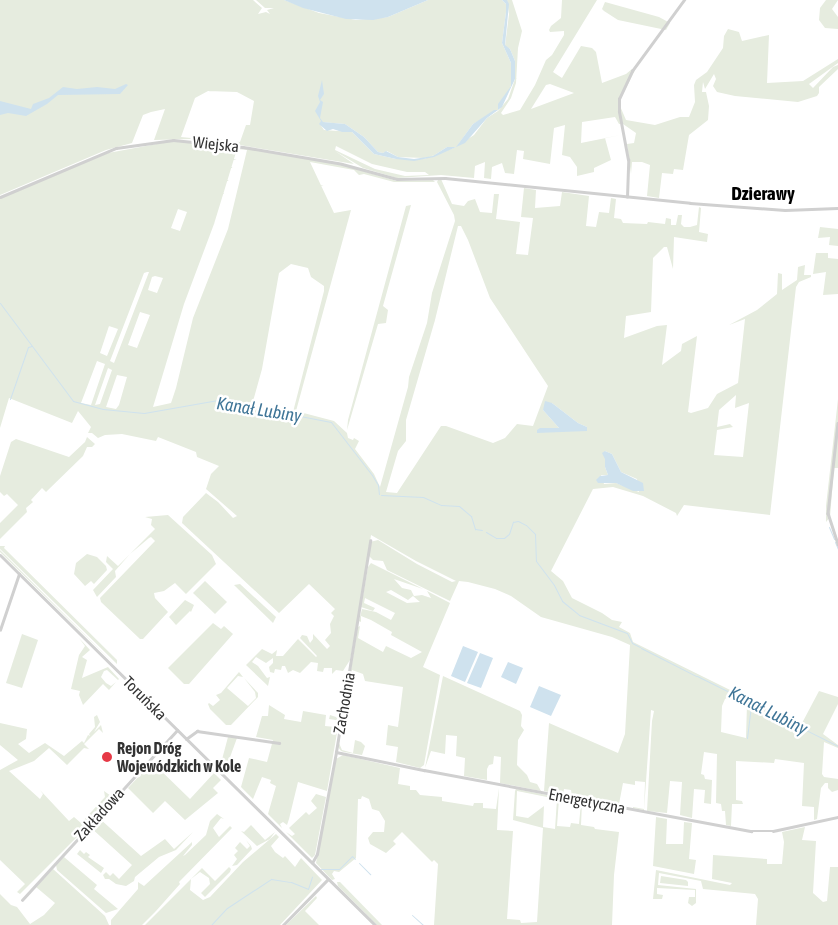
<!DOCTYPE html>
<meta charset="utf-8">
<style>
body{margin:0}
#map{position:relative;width:838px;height:925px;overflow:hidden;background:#fff;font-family:"Asap Condensed",sans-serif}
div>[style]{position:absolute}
.green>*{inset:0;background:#e6ecdf}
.water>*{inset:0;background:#cfe2ee}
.stream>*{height:1px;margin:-0.5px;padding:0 0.5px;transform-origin:0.5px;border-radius:0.5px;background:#cfe2ee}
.minor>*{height:2.5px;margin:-1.25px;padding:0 1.25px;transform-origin:1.25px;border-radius:1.25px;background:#d0d0d0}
.tertiary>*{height:3px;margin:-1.5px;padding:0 1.5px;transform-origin:1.5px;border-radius:1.5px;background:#d0d0d0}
.dots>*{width:14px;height:14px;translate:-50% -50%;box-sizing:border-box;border:2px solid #fff;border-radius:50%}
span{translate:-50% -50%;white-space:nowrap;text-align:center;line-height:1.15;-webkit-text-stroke:5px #fff;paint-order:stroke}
.street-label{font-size:16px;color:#333}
.poi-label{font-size:16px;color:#333;font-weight:700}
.left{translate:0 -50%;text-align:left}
.water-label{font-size:18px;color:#3f7597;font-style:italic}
.quarter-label{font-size:19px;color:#000;font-weight:700}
</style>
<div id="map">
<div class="green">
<div style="clip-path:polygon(evenodd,0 0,253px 0,262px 8px,258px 14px,266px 12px,270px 14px,267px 10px,274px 8px,265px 8px,256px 0,284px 0,319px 13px,356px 20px,388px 17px,428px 0,502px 0,506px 4px,506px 12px,502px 43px,511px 63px,511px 86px,498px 110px,473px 124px,457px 146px,474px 135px,487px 118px,498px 111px,508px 99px,515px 79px,515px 61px,510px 49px,505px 46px,509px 14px,507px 0,512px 0,522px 31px,518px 48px,516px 83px,511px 98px,501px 113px,503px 115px,520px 110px,535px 85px,546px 60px,552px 55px,564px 35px,564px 31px,550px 32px,549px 30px,551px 26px,561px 18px,562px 0,597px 0,553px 72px,562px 78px,581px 46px,592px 48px,596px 52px,602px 83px,626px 74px,632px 69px,635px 70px,621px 98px,620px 106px,626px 120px,655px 125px,680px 117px,689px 117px,695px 102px,694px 85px,696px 80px,707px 72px,723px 48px,724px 36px,728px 29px,739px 32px,742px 41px,769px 35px,767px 83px,803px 81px,838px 59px,838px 63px,809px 84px,813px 88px,833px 67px,838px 65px,838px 69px,819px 87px,819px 93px,817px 96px,798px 102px,735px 96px,717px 92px,713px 86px,716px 79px,714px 74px,705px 89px,703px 82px,702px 92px,706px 92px,709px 106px,708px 120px,689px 135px,683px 170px,674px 169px,673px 174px,662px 173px,659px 198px,647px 196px,650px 165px,642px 162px,632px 162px,631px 174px,627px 144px,634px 143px,636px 133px,623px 124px,619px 124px,615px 117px,582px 122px,581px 143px,621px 135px,605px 138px,611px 160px,594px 168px,594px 172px,577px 176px,577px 167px,570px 157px,562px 155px,565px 125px,554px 128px,550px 164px,523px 159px,524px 151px,517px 150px,514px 174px,505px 173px,502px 163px,492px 167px,491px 179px,484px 178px,485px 162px,475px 166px,474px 178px,441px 175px,397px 178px,363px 168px,335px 151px,354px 164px,215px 141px,215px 139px,240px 142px,246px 125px,250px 125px,254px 101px,237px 92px,208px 91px,195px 98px,181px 137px,191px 138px,190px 139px,154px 140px,165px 109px,151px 112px,143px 115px,132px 143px,106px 150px,0 195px,0 0,550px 84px,574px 93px,531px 109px,546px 85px,550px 84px,0 0,321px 122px,345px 124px,364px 137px,378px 152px,383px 153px,387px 151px,398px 157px,424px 158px,433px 156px,447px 147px,456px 147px,424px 159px,396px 159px,374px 154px,352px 132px,324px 130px,320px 124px,321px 122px,0 0,336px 146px,372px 164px,407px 172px,425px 172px,429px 175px,405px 176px,375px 169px,335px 150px,336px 146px)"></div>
<div style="clip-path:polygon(826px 0,838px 0,832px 9px,838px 17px,838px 29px,825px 28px,819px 20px,820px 8px)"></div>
<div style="clip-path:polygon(605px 2px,659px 17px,670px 23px,666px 30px,618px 20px,604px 11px,602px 9px)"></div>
<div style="clip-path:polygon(evenodd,173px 141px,243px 148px,342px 165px,397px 181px,433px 180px,435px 182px,394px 182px,364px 174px,359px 175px,354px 170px,310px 162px,334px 213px,351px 210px,296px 411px,334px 421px,347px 433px,348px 438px,353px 440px,354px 438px,359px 441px,355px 449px,374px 474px,380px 487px,408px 387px,409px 377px,427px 323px,432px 293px,455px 221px,454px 215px,437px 182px,438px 180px,441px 179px,452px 204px,464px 206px,468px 201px,475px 199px,480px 212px,492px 213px,494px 194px,499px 194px,496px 219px,520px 222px,516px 254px,528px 255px,533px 218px,521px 217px,524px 188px,536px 190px,535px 208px,560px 206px,562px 192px,589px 196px,586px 226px,596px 227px,599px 212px,609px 213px,611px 198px,616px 199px,614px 218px,621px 219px,623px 223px,647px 224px,648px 222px,665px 224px,666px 218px,671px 219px,671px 225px,676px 225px,678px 215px,682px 215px,681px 224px,684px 227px,690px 227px,697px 225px,699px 207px,701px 208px,699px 232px,708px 234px,707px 242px,674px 237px,673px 269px,667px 247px,664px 247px,653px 258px,651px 312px,626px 316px,624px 338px,657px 326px,667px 325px,662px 365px,681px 351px,682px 344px,697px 336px,688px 412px,691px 413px,708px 408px,717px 394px,738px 383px,745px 319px,729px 325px,757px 310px,777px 294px,778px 273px,782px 274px,782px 290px,797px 280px,798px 267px,805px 265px,804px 275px,811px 275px,811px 277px,799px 282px,796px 287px,770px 515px,684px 505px,677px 516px,676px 513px,643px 496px,613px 487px,593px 489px,551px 571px,563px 581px,572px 598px,602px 613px,612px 620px,622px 622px,619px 627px,630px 633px,633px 642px,801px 725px,819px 691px,838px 697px,838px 704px,823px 734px,838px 745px,838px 748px,824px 742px,822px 774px,824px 777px,838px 779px,838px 790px,832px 792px,828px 788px,828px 783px,825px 783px,821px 788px,817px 819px,814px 820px,814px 807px,802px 806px,804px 763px,775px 759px,774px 763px,736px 761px,736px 800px,742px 801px,743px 804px,732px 804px,731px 826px,726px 825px,725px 811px,722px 811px,721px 804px,716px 803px,717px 754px,704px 752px,701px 774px,704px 775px,705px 779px,712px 780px,711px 804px,704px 803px,705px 790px,694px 789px,692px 818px,680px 815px,682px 782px,670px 781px,667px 813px,647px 811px,652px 721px,654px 711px,651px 710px,644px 810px,633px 808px,633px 807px,644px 809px,645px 782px,635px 781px,635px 785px,623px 783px,619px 804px,572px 796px,571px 790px,564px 789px,563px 795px,544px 791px,549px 723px,618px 753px,625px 734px,630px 645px,612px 637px,541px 617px,511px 596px,495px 589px,468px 582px,459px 581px,450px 601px,387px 570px,383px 561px,373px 560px,369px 556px,350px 660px,343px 671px,336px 670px,332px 674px,332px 668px,324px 668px,323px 672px,317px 671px,318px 663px,311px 662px,300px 673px,293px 670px,288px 673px,285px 666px,282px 666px,281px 670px,275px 669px,274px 673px,270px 672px,269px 667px,273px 663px,273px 658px,266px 663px,256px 657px,252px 662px,258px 666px,267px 678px,270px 677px,268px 686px,246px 665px,262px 649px,272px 654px,277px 650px,276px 656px,283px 656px,298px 639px,316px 657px,317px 656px,300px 638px,302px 635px,307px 636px,310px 643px,313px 639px,313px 634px,327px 649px,330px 646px,325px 640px,331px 633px,330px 624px,334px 616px,331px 613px,335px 609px,309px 584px,279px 613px,182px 523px,183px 517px,206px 493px,218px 502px,233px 518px,237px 516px,206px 489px,211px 474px,219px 466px,197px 457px,196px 452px,158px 437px,156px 441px,122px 434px,105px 435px,98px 438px,92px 433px,88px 433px,91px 427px,78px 411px,72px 423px,9px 398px,0 428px,0 198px,108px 153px,173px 141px,237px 149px,247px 150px,228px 229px,193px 318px,176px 388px,171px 403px,153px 407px,184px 304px,214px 224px,237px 149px,173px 141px,178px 209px,187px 212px,180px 231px,171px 228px,178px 209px,173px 141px,458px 226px,461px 226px,468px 240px,490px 298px,548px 386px,533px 426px,517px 424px,505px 438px,493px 443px,446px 426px,441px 426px,397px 493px,386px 492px,398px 451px,406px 441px,406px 420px,435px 320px,458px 226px,173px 141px,291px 264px,308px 268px,311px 277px,324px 286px,324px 291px,293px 412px,288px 412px,252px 405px,262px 369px,279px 273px,291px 264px,173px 141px,147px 272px,149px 272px,114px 363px,110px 361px,144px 273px,147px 272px,173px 141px,155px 276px,163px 278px,157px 293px,148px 290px,152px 277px,155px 276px,173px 141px,140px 312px,150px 315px,137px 348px,128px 345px,140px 312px,173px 141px,109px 326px,118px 329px,107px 356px,100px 353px,109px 326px,173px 141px,97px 361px,105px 364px,91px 405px,81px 403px,97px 361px,173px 141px,108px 368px,112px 370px,100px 404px,95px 405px,108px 368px,173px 141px,117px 375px,127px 377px,119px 405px,116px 409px,106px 407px,117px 375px,173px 141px,736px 395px,735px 408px,749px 403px,743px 457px,714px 455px,717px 430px,733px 427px,730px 424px,717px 427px,719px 410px,736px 395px,173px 141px,552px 403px,578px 423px,587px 427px,578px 431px,540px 431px,540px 428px,559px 428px,543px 410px,552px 403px,173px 141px,605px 451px,612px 454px,621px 472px,637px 479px,639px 492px,616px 483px,604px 484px,601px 475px,608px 475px,605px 467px,605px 451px,173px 141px,371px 535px,416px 561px,456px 581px,452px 582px,417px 564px,378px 540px,370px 542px,371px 535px,173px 141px,731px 695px,747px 704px,746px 738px,721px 732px,722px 706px,725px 699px,731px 695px)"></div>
<div style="clip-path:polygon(411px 205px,383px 306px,388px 310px,386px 323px,378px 324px,347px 430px,348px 420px,406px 206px)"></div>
<div style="clip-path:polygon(820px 227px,838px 229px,838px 246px,829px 245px,830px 237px,818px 238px)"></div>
<div style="clip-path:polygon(816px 253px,828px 253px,828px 258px,838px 259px,838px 294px,823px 295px,826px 272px,813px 274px)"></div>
<div style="clip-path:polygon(838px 399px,838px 468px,834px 468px,830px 517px,826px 522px,826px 506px)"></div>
<div style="clip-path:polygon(87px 437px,95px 444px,92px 447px,87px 447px,83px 456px,46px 492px,42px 488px,31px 500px,33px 502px,26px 508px,27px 512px,0 539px,0 523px,18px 505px,7px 494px,4px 496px,0 492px,0 476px,11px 442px,16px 439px,69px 457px,85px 442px)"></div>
<div style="clip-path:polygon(168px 515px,212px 555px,216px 564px,186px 594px,175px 583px,164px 591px,154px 593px,155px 598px,168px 612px,143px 639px,140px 639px,101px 602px,100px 598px,155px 541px,151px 537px,149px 538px,130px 554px,115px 571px,116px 577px,97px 597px,93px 590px,113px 569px,106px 562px,107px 556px,118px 566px,155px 529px,151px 525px,152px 519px,145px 517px)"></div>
<div style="clip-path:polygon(0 546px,5px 546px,4px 548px,117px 660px,117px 664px,0 549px)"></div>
<div style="clip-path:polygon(0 550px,115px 665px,0 552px)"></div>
<div style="clip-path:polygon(87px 554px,97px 557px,106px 566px,107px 570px,94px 584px,91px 581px,85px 586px,74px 574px,76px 563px)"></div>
<div style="clip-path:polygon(evenodd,371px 563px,423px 589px,394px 579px,402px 588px,411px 590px,414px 596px,422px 595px,431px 598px,427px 591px,450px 603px,423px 667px,440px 675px,424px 765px,420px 768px,396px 762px,398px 747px,386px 745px,388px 725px,398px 727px,403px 687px,365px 681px,363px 674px,352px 670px,339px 743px,342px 750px,353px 753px,355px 740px,361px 742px,365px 746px,362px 755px,344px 752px,341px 751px,338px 747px,358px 627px,360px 626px,358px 638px,383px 652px,386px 646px,411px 658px,422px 652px,391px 635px,392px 632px,371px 620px,361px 616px,361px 622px,359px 621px,362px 609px,376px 612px,391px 620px,395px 613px,365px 598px,364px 603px,375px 608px,373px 611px,361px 607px,368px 567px,371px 563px,391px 590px,408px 600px,413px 596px,420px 602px,407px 603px,386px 592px,391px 590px)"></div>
<div style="clip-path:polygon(205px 581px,227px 602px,215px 614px,193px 593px)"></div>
<div style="clip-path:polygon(240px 584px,276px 617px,273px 623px,234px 585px)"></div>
<div style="clip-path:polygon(185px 600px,194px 605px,191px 612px,190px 611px,176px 625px,169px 617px)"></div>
<div style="clip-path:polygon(213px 623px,221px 629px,224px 626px,233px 634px,189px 684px,184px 684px,168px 668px)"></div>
<div style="clip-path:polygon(22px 634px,38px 640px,22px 688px,6px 683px)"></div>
<div style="clip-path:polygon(79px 638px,90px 650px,82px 657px,87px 660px,82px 678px,108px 667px,119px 679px,118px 680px,107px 670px,104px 671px,101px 677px,106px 683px,111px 686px,116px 682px,109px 690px,103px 684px,83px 705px,79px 695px,80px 691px,71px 689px,79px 655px,85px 646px)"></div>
<div style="clip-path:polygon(239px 672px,243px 677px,238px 676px,227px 688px,248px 706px,256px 698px,255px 692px,244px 678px,258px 693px,258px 697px,231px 725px,226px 725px,210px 709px,208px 704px,209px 703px,213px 706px,220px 700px,216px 695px,221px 693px)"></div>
<div style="clip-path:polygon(443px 676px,520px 711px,522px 715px,521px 726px,524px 730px,518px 740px,517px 765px,527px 775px,530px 782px,537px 784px,541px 791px,500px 783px,501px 757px,494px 756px,493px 764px,489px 765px,487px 769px,487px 780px,464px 776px,465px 758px,456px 756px,457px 736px,446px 735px,445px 754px,431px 751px,425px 768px)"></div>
<div style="clip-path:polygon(269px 705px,285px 715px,284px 719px,301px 722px,303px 711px,326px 715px,325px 726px,335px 727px,336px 720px,329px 719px,330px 715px,336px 717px,339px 721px,327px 791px,298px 782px,289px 819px,287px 825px,283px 822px,280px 824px,282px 828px,268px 814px,276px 786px,270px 783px,271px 780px,262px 777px,253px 799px,241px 787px,249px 758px,267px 762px,273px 740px,256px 737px,262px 716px,268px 716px)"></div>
<div style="clip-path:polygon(97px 715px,100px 722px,94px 732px,101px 725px,103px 733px,99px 729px,84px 744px,89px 749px,84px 748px,67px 765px,49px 748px,34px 761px,9px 771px,40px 799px,43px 794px,40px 790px,69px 821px,74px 817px,81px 823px,105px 797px,104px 791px,111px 796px,80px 834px,20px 894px,17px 892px,25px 884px,0 860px,0 770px,18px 760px,0 745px,0 723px,27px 729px,26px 739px,18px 744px,29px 753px,45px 743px,64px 756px,82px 741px,84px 743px,88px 735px,90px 736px,89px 734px,95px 727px,94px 717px)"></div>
<div style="clip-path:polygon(228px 737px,237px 738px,225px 771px,220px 767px)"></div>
<div style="clip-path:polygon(evenodd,343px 755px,400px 768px,398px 784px,410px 786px,410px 790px,416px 790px,420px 795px,442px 797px,442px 801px,473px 806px,474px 803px,483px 803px,483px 808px,496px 809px,499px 788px,497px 830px,513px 831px,507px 919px,520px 920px,521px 923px,537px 922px,543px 828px,513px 820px,515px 791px,516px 789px,557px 797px,559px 799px,557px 826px,570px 827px,571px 823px,579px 824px,581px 803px,582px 803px,581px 825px,594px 827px,595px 829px,619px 832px,614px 875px,612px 925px,434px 925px,438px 864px,434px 860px,432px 862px,402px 832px,393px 841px,396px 844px,386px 853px,370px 844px,368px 838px,373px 832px,384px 832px,385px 821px,379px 811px,372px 809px,369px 799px,362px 796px,361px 799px,358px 799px,356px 858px,339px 872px,334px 871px,332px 874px,335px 879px,332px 880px,316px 863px,336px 759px,343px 755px,517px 791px,557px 799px,555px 829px,543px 827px,544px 806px,528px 818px,516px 816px,517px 791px)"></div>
<div style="clip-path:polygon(152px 762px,190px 799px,214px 773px,221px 780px,213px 788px,218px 793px,185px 820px,165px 801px,153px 813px,128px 788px)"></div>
<div style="clip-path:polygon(316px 794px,326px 797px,315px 855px,312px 858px,286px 832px,292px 836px,295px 834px,289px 828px,306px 812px,309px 815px,317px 808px,311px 801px)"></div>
<div style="clip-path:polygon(217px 814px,224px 819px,221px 818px,213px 828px,219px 837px,230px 826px,232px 828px,179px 882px,180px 884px,156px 911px,142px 925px,111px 925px,111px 920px,138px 889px,138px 882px,144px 886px,192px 842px,192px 845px,183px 856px,185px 855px,206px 835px,210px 821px)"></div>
<div style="clip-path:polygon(656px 817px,667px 819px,666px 844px,683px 844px,684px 822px,692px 823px,689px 859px,696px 860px,694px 874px,653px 866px)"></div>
<div style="clip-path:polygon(99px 818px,141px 856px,165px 839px,174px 849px,193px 832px,176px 850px,159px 857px,135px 877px,134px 881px,126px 886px,116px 884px,109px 879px,105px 879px,103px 875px,106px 872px,110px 876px,113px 873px,119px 879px,132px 865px,90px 827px)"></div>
<div style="clip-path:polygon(251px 825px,265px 840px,275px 832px,270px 839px,257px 846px,241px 831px,244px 832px)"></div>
<div style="clip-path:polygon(805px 827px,802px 840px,816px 841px,813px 893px,823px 902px,827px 901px,830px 867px,838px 867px,838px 925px,756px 925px,758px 899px,755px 894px,703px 889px,701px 881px,659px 873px,658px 885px,696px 889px,696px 903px,692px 906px,688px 903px,689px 897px,695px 897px,695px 890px,657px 888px,657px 894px,663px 895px,662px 899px,653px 899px,656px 870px,730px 885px,732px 883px,712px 879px,713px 855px,767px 859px,767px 864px,782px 864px,784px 842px,782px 832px)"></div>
<div style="clip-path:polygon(276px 834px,279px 837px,271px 846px,275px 852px,283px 858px,285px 856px,295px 867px,301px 858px,322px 880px,280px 925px,145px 925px,202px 868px,215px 881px,229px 867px,231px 869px,230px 872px,205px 897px,201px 893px,210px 884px,209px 878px,200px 872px,191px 879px,190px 890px,203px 900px,210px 897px,243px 862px)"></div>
<div style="clip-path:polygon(246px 840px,251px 846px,252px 849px,237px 865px,232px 866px,237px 859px,234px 855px,238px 851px,235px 848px,240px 842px,247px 849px,250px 846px)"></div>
<div style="clip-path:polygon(80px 850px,84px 854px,86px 852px,90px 855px,88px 857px,104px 868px,101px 873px,77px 854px)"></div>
<div style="clip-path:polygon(64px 857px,97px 885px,94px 889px,118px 909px,106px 913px,57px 870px,56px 865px)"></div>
<div style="clip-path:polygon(53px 869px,105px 916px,109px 925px,0 925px,0 894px,11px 905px,17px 907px,30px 924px,44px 915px,55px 903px,36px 887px)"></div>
<div style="clip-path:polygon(661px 876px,686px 880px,688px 882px,688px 886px,660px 883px)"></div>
<div style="clip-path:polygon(337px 882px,340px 882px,382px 925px,377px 925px,338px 886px)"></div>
<div style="clip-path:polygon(316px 896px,317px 898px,305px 911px,319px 925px,286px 925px)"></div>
</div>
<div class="water">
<div style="clip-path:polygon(284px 0,428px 0,388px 17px,373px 20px,346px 19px,303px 8px)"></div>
<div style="clip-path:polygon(502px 0,507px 0,509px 4px,505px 45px,510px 49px,515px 61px,515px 79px,502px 107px,487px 118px,465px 143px,434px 157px,414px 161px,396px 159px,374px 154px,352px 132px,342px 132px,333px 129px,327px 131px,319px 124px,321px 121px,315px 111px,320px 102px,318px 96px,322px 80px,324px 94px,320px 100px,323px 102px,320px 118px,323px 122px,345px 124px,364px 137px,378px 152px,383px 153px,386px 151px,398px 157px,414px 159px,433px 156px,447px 147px,456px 147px,473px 124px,494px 110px,498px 110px,498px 104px,511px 86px,511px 63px,502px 43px,506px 12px,506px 4px)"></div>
<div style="clip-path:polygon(126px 84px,128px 85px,120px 94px,58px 95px,47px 104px,26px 116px,8px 113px,0 115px,0 101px,31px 109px,33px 104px,49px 98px,63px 87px,77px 89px,97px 87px,115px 89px)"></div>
<div style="clip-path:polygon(545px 401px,552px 403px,578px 423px,587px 427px,587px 431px,537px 433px,537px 430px,540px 428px,559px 428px,543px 410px)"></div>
<div style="clip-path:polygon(605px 451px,612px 454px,621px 472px,643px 483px,644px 491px,633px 491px,616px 483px,598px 483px,596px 480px,600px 476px,608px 475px,605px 467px,605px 459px,602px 453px)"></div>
<div style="clip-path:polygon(463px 646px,478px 652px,465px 682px,451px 676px)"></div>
<div style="clip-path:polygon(480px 653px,493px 658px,481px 688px,467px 683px)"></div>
<div style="clip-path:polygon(508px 662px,523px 668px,516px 684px,501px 677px)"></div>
<div style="clip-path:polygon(539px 686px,561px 695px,551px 716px,530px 707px)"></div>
</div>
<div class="stream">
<div style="left:0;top:303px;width:122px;rotate:53.3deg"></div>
<div style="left:73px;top:401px;width:31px;rotate:15deg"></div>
<div style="left:103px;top:409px;width:41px;rotate:5.6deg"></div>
<div style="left:144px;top:413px;width:75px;rotate:-10deg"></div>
<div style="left:218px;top:400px;width:115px;rotate:11deg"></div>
<div style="left:331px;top:422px;width:67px;rotate:52.3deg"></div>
<div style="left:372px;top:475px;width:12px;rotate:59deg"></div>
<div style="left:378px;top:485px;width:9px;rotate:84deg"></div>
<div style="left:10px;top:399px;width:55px;rotate:-70.9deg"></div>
<div style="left:28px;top:347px;width:4px;rotate:-14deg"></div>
<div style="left:381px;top:495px;width:42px;rotate:2.7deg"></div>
<div style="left:423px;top:497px;width:20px;rotate:24deg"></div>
<div style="left:441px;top:505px;width:18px;rotate:3deg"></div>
<div style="left:459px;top:506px;width:16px;rotate:40deg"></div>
<div style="left:471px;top:516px;width:14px;rotate:73deg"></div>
<div style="left:475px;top:529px;width:7px;rotate:8deg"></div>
<div style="left:829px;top:527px;width:13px;rotate:67deg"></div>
<div style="left:486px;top:532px;width:12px;rotate:31deg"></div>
<div style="left:496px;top:538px;width:8px"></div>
<div style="left:504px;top:538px;width:6px;rotate:-39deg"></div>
<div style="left:509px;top:534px;width:13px;rotate:-72deg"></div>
<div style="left:513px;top:522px;width:5px;rotate:-11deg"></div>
<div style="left:518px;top:521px;width:9px;rotate:27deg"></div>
<div style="left:526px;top:525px;width:13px;rotate:45deg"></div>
<div style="left:535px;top:534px;width:27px;rotate:88deg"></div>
<div style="left:536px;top:561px;width:30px;rotate:53deg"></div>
<div style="left:554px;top:585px;width:18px;rotate:63deg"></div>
<div style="left:562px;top:601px;width:22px;rotate:39deg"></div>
<div style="left:579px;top:615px;width:51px;rotate:20.6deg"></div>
<div style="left:627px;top:633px;width:11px;rotate:63deg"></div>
<div style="left:632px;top:643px;width:9px;rotate:27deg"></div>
<div style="left:835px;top:542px;width:8px;rotate:67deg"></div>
<div style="left:641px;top:648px;width:62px;rotate:27deg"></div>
<div style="left:697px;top:676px;width:157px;rotate:26.4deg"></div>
<div style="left:747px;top:738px;width:33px;rotate:-83deg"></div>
<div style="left:359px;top:863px;width:16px;rotate:45deg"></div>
<div style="left:321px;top:869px;width:18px"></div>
<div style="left:339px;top:869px;width:18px;rotate:-45deg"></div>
<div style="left:352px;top:856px;width:4px;rotate:45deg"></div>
<div style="left:412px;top:915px;width:15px;rotate:42deg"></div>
<div style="left:211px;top:925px;width:23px;rotate:-47deg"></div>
<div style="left:227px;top:908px;width:53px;rotate:-33.4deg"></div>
<div style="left:271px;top:879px;width:20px;rotate:9deg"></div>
<div style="left:291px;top:882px;width:18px;rotate:22deg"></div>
<div style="left:308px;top:889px;width:13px;rotate:-72deg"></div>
</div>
<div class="minor">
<div style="left:627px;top:197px;width:37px;rotate:-88deg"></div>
<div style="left:628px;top:160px;width:49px;rotate:-100.6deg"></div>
<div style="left:619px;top:112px;width:13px;rotate:-90deg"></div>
<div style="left:619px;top:99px;width:31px;rotate:-65deg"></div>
<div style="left:632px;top:71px;width:88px;rotate:-53.8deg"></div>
<div style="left:838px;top:423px;width:91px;rotate:96.3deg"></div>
<div style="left:828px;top:513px;width:33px;rotate:72deg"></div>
<div style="left:0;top:630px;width:59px;rotate:-71.3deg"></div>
<div style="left:186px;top:739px;width:14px;rotate:-36deg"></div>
<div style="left:197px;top:731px;width:83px;rotate:8.3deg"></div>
<div style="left:336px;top:752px;width:90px;rotate:11.6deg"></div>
<div style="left:424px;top:770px;width:333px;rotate:10.6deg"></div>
<div style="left:751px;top:831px;width:22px"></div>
<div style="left:773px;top:831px;width:66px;rotate:-12.2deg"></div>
<div style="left:312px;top:863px;width:10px;rotate:-61deg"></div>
<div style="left:317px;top:854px;width:104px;rotate:-79.4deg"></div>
<div style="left:336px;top:752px;width:214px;rotate:-80.8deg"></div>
<div style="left:22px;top:900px;width:230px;rotate:-47.6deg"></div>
<div style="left:283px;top:925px;width:64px;rotate:-45.6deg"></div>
</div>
<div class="tertiary">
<div style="left:0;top:197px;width:126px;rotate:-22.9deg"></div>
<div style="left:116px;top:148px;width:58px;rotate:-8deg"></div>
<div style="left:173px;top:140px;width:70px;rotate:5.7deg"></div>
<div style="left:243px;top:147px;width:100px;rotate:9.7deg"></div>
<div style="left:342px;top:164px;width:57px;rotate:15.3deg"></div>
<div style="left:397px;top:179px;width:48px;rotate:-1.2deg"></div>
<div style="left:445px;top:178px;width:246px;rotate:5.8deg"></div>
<div style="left:690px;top:203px;width:95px;rotate:4.2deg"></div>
<div style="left:785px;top:210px;width:53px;rotate:-2.2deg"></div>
<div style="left:0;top:555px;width:527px;rotate:44.62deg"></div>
</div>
<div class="dots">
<div style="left:107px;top:757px;background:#e63946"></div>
</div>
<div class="street-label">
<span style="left:216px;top:144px;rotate:6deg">Wiejska</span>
<span style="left:145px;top:698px;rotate:45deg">Toruńska</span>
<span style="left:344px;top:703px;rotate:-80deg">Zachodnia</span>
<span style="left:587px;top:801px;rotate:11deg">Energetyczna</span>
<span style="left:99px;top:814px;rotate:-48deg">Zakładowa</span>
</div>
<div class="poi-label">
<span class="left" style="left:117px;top:757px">Rejon Dróg<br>Wojewódzkich w Kole</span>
</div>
<div class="water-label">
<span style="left:259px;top:410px;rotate:9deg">Kanał Lubiny</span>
<span style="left:768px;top:711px;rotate:27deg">Kanał Lubiny</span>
</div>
<div class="quarter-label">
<span style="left:763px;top:194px">Dzierawy</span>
</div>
</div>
